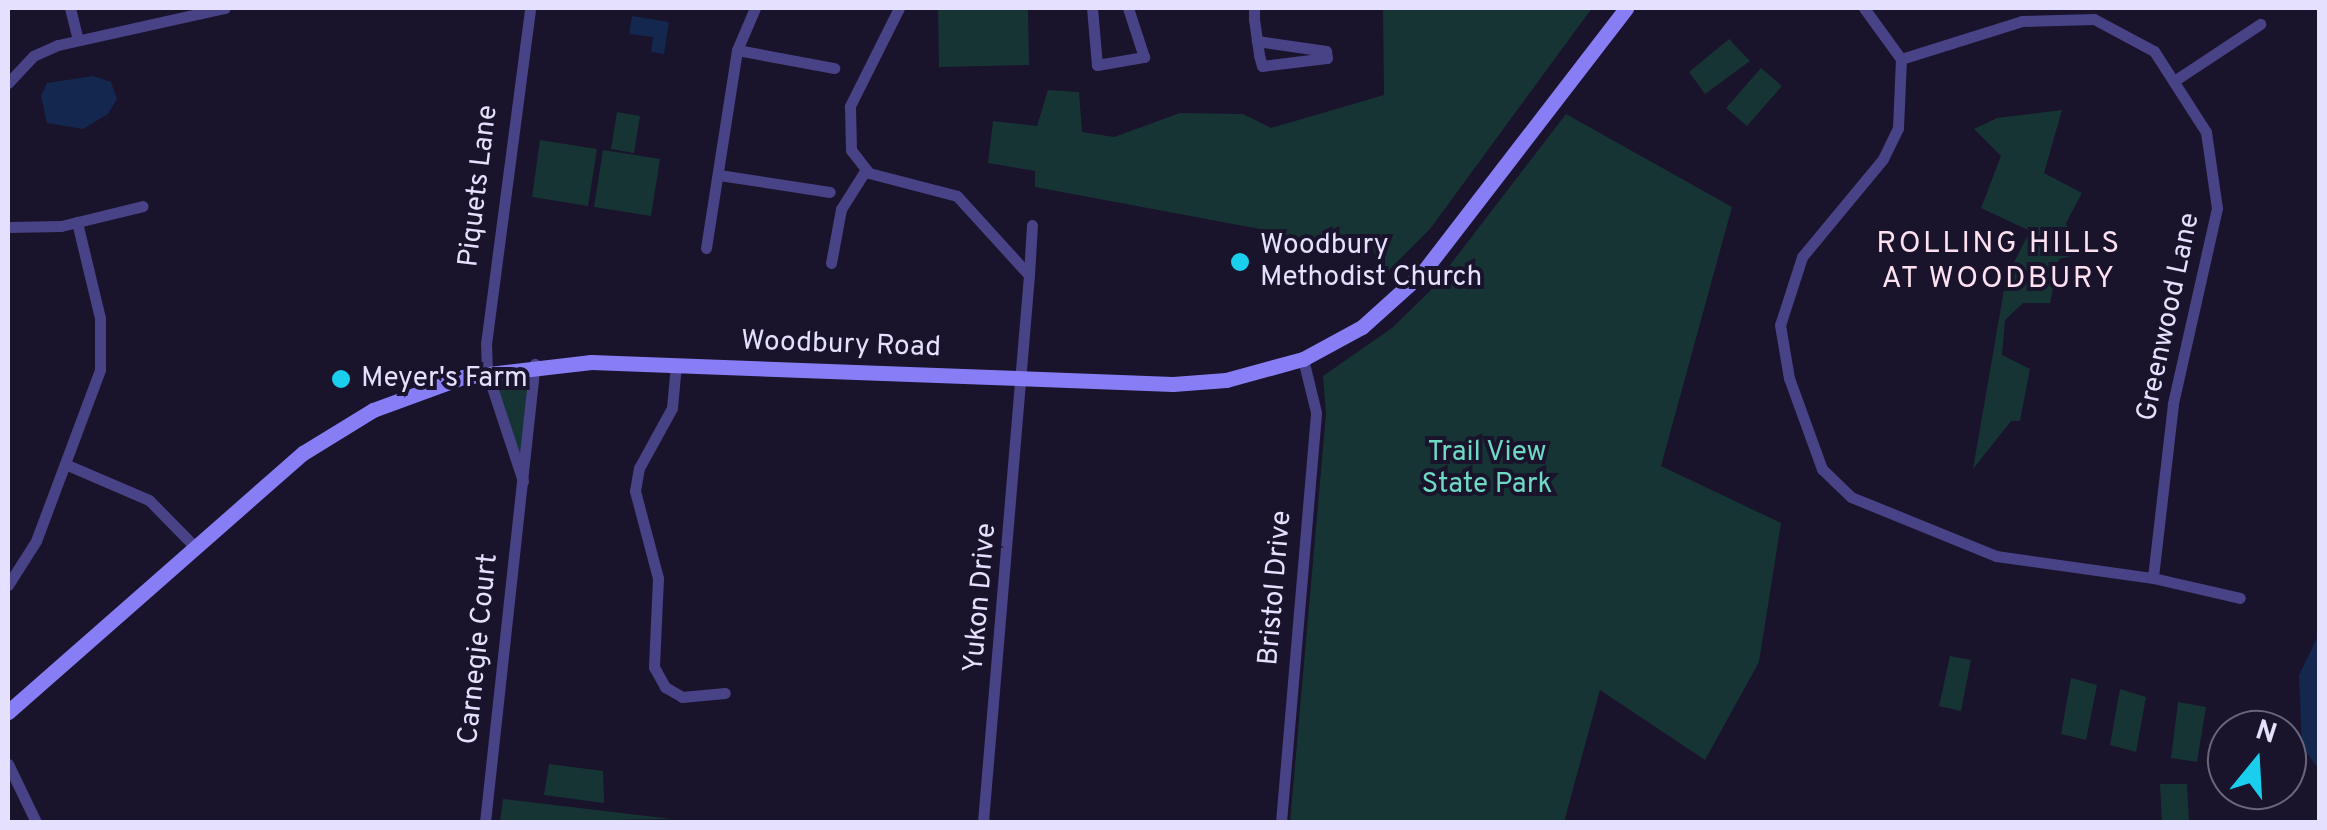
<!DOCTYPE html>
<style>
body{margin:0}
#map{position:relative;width:2327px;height:830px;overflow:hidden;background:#19132b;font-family:Overpass,sans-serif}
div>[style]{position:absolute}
.green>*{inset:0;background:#173434}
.water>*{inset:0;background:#14274f}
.minor>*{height:11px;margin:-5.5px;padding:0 5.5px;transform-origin:5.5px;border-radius:5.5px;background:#484286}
.secondary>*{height:15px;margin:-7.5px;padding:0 7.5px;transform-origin:7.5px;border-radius:7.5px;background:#877ef5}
.dots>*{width:28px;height:28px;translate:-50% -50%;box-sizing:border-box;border:5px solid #19132b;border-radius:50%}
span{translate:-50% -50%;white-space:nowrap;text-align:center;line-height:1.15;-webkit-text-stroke:8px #19132b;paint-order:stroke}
.street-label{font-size:28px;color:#e4e0fd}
.poi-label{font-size:28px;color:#e4e0fd}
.left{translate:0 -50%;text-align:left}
.park-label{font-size:28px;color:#6fd9c4}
.neighbourhood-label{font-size:30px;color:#fde1f1;letter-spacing:2.5px}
.frame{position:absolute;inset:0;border:10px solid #e4e0fd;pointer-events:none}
.north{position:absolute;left:2207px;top:710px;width:100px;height:100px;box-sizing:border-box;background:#19132b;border:2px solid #6a657f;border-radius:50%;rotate:18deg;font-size:28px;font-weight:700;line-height:40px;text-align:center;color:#e4e0fd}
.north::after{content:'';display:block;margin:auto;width:35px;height:45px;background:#1acfee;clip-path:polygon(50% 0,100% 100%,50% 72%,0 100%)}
</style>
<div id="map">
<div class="green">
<div style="clip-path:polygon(938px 8px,1028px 8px,1029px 65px,939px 67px)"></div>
<div style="clip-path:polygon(1383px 8px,1592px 8px,1430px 229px,1381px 278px,1370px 236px,1303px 250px,1281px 233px,1035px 187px,1035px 171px,988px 163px,993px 121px,1037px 126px,1048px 90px,1079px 92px,1082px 132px,1114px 137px,1180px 113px,1243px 114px,1271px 128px,1384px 95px)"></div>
<div style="clip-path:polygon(1729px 39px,1750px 61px,1705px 94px,1689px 72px)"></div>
<div style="clip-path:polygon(1761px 68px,1782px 86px,1747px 126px,1726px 108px)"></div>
<div style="clip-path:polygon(2062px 110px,2044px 173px,2082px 193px,2066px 223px,2076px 255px,2059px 259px,2050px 303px,2023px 303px,2005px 320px,2002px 355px,2030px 369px,2020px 421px,2011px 421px,1973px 469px,2006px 278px,2030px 231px,1981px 208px,2001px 156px,1974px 129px,1997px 118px)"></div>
<div style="clip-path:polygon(617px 112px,640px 116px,634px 153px,611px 149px)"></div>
<div style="clip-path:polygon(1566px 114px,1732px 207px,1661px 466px,1781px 523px,1759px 662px,1705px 760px,1600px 690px,1564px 822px,1290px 822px,1326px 414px,1323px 376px,1392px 328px,1430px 291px)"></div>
<div style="clip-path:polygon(540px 140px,597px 149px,588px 206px,532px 197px)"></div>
<div style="clip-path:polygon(603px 150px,660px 159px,651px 216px,594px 207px)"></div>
<div style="clip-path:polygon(534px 366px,522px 475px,489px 373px)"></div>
<div style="clip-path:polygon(1950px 656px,1971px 660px,1961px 711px,1939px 706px)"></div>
<div style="clip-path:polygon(2071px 678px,2097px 685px,2086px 740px,2061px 734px)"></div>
<div style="clip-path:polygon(2120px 689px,2146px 697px,2136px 752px,2110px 745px)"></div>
<div style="clip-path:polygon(2178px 702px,2206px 707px,2197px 762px,2171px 758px)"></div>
<div style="clip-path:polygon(549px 764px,603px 771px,604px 803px,544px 795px)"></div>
<div style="clip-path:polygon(2160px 784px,2187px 784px,2189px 822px,2162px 822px)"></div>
<div style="clip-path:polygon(503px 799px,672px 819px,500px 822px)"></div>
</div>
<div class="water">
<div style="clip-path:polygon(632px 16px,669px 22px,664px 54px,651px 52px,653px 37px,629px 34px)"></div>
<div style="clip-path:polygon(93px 76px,111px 82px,117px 99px,108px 114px,83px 129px,47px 123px,41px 96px,47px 83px)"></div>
<div style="clip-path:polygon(2319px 634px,2320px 634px,2319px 769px,2302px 747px,2299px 675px)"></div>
</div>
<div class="minor">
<div style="left:70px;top:8px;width:33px;rotate:76deg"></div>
<div style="left:899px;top:8px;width:110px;rotate:116.6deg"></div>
<div style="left:850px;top:106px;width:44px;rotate:88.7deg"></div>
<div style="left:851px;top:150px;width:29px;rotate:52deg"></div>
<div style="left:869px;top:173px;width:91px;rotate:14.6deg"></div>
<div style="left:957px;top:196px;width:107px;rotate:47.7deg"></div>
<div style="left:1029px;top:275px;width:549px;rotate:94.81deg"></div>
<div style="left:1092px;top:8px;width:57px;rotate:85deg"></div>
<div style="left:1097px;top:65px;width:48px;rotate:-9.7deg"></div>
<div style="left:1144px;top:57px;width:52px;rotate:-108.1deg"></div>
<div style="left:1254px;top:8px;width:11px;rotate:90deg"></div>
<div style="left:1254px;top:19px;width:36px;rotate:82deg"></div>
<div style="left:1259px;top:55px;width:11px;rotate:75deg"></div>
<div style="left:1262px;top:66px;width:65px;rotate:-7deg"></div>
<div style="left:1327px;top:58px;width:7px;rotate:-98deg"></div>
<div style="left:1326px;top:51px;width:70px;rotate:-171.8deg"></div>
<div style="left:1864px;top:8px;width:63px;rotate:54deg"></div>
<div style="left:1901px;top:59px;width:69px;rotate:92.5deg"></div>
<div style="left:1898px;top:128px;width:34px;rotate:116deg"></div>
<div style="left:1883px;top:159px;width:127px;rotate:129.6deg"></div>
<div style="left:1802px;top:257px;width:71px;rotate:107.9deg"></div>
<div style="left:1780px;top:325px;width:54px;rotate:80.4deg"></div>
<div style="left:1789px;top:378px;width:97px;rotate:70.1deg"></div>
<div style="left:1822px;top:469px;width:40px;rotate:44deg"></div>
<div style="left:1851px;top:497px;width:157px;rotate:22.1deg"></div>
<div style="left:1996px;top:556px;width:159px;rotate:8deg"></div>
<div style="left:2153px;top:578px;width:89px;rotate:12.9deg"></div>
<div style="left:737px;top:50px;width:99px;rotate:10.5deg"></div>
<div style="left:1901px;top:59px;width:127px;rotate:-17.4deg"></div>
<div style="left:2022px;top:21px;width:72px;rotate:-1.6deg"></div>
<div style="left:2094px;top:19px;width:68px;rotate:28.1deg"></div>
<div style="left:2154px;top:51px;width:96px;rotate:57.3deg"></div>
<div style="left:2206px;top:132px;width:77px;rotate:81.8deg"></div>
<div style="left:2217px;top:208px;width:201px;rotate:102.7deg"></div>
<div style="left:2173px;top:404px;width:175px;rotate:96.6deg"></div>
<div style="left:2177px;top:79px;width:100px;rotate:-33.5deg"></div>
<div style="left:8px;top:83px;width:37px;rotate:-47deg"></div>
<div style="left:33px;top:56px;width:27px;rotate:-24deg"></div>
<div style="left:58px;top:45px;width:171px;rotate:-12.5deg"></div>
<div style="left:719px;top:175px;width:112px;rotate:8.7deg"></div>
<div style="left:8px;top:227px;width:53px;rotate:-1.1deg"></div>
<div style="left:61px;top:226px;width:84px;rotate:-13.7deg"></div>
<div style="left:706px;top:248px;width:200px;rotate:-81.1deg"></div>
<div style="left:737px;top:50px;width:46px;rotate:-66.8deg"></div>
<div style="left:831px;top:263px;width:55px;rotate:-79.5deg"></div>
<div style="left:841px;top:209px;width:45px;rotate:-57.7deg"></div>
<div style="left:1029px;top:275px;width:50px;rotate:-86.6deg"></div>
<div style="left:676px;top:364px;width:44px;rotate:95.2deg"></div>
<div style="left:672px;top:408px;width:68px;rotate:118.8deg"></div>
<div style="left:639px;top:468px;width:23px;rotate:100deg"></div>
<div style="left:635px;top:491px;width:90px;rotate:75.2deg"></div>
<div style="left:658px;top:578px;width:89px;rotate:92.6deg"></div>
<div style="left:654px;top:667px;width:23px;rotate:61deg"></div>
<div style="left:665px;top:687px;width:20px;rotate:30deg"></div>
<div style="left:682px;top:697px;width:43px;rotate:-5.3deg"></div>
<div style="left:65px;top:464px;width:91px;rotate:23.2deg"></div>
<div style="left:149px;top:500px;width:66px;rotate:45.6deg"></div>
<div style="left:523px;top:481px;width:115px;rotate:-108.3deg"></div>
<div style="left:487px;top:372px;width:28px;rotate:-92deg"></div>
<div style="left:486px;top:344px;width:339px;rotate:-82.5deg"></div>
<div style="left:8px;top:585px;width:52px;rotate:-57.5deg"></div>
<div style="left:36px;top:541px;width:183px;rotate:-69.5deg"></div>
<div style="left:100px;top:370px;width:52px;rotate:-90deg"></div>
<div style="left:100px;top:318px;width:99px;rotate:-103.5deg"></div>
<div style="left:8px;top:764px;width:64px;rotate:64.2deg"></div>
<div style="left:485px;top:822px;width:461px;rotate:-83.8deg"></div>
<div style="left:1281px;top:822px;width:411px;rotate:-85.1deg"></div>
<div style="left:1316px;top:412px;width:55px;rotate:-103.8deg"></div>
</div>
<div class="secondary">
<div style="left:8px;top:712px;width:393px;rotate:-41.3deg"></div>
<div style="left:303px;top:453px;width:82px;rotate:-31.6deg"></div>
<div style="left:373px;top:410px;width:96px;rotate:-20.1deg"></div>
<div style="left:463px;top:377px;width:129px;rotate:-6.7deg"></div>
<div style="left:591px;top:362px;width:582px;rotate:2.16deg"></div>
<div style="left:1173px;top:384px;width:53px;rotate:-4.3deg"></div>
<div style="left:1226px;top:380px;width:80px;rotate:-15.3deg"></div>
<div style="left:1303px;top:359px;width:67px;rotate:-28.5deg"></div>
<div style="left:1362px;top:327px;width:82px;rotate:-42deg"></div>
<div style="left:1423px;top:272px;width:333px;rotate:-52.4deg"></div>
</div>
<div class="dots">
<div style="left:1240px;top:262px;background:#1acfee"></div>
<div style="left:341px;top:379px;background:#1acfee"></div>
</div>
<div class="street-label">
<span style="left:479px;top:186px;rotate:-83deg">Piquets Lane</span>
<span style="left:2169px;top:317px;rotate:-78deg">Greenwood Lane</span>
<span style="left:841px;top:345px;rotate:2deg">Woodbury Road</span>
<span style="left:1276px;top:588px;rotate:-85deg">Bristol Drive</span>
<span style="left:981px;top:598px;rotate:-85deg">Yukon Drive</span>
<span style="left:479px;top:649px;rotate:-84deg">Carnegie Court</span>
</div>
<div class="poi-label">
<span class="left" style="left:1260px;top:262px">Woodbury<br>Methodist Church</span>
<span class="left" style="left:361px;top:379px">Meyer's Farm</span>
</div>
<div class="park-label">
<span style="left:1487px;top:469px">Trail View<br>State Park</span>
</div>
<div class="neighbourhood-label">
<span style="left:1999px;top:262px">ROLLING HILLS<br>AT WOODBURY</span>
</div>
<div class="frame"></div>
<div class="north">N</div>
</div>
